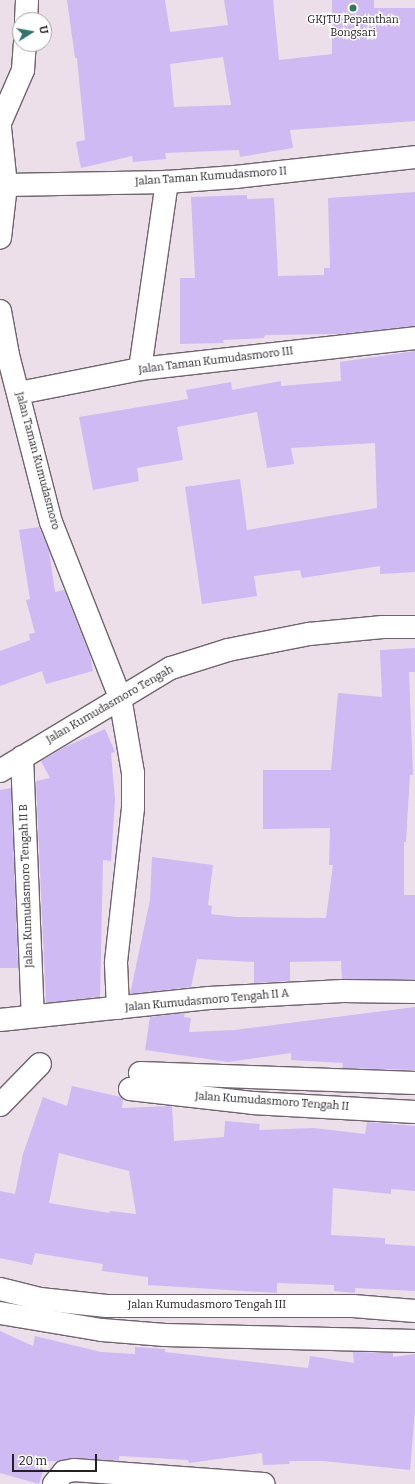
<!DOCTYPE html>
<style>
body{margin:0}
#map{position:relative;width:415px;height:1484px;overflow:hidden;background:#ecdfea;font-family:Bitter,serif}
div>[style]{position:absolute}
.building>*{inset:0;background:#cfbaf3}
.roads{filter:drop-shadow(1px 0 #6f646d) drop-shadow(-1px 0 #6f646d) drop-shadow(0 1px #6f646d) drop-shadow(0 -1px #6f646d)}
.minor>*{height:22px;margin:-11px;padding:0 11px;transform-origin:11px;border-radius:11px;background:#fff}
.dots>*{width:11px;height:11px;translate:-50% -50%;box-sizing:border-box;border:2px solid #fff;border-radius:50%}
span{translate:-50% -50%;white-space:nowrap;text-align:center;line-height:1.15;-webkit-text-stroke:3px #fff;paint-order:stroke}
.poi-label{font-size:11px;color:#252024}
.street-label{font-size:11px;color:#252024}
.north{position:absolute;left:12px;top:12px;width:40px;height:40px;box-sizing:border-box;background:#fff;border:1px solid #a8a6a7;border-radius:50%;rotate:79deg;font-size:11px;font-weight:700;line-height:16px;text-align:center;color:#252024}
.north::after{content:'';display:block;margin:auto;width:14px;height:18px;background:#317569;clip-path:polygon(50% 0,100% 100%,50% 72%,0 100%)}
.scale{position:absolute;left:12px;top:1454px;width:85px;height:18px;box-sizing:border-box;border:2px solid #252024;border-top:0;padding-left:5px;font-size:12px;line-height:14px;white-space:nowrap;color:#252024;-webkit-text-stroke:3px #fff;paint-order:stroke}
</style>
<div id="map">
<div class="building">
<div style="clip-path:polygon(evenodd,67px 0,165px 0,170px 32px,228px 25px,224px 0,273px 0,279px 60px,332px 54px,332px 0,374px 0,374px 8px,415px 8px,415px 121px,290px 130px,293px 148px,240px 157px,239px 150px,165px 153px,166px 159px,133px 162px,132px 156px,81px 168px,76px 142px,85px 140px,77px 58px,75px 58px,67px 0,223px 57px,231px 105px,174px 107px,170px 64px,223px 57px)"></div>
<div style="clip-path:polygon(415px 192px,415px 326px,338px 334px,265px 335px,264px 338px,223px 340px,224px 343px,180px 344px,180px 278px,195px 278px,191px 197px,247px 195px,247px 199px,274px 198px,278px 276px,324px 275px,324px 268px,330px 268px,328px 198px)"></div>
<div style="clip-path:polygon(415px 351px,415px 572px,380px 574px,380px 566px,302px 578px,300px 570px,254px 576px,257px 596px,202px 604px,185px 487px,240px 479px,247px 530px,377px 508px,375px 443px,291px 448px,294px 464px,267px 468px,257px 412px,177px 427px,183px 460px,137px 468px,139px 481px,93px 490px,79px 417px,188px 399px,186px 390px,231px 382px,232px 390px,281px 381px,281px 386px,341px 381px,340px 362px)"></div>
<div style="clip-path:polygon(39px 527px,49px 550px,55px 592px,64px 590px,90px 655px,93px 671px,46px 684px,42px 671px,0 686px,0 651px,30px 640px,29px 634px,35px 633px,26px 600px,30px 599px,19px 530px)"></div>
<div style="clip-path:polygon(415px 648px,415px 672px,409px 672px,413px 775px,410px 775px,406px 842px,404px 842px,404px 895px,415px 895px,415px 980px,342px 979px,341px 961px,290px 962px,290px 981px,254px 983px,254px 962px,197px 959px,191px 987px,130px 994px,150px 900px,152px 857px,213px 865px,208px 905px,212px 906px,211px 914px,236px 917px,326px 918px,333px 865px,329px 865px,330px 828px,263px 829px,263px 770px,331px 770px,338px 693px,382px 697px,380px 650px)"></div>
<div style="clip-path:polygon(105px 729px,115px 752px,111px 753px,115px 799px,111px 861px,103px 860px,100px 997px,46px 1003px,36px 781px,50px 778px,41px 761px,65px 747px)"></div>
<div style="clip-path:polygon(11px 788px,18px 968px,0 968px,0 790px)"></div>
<div style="clip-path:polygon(415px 1007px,415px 1070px,342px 1068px,343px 1063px,291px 1060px,291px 1053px,228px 1062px,145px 1050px,150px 1017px,185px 1013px,184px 1017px,191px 1018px,189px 1032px,234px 1030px)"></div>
<div style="clip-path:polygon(evenodd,72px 1086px,121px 1097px,123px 1099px,122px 1108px,172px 1106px,174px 1141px,224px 1137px,225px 1121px,260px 1124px,259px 1130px,314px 1128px,365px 1134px,367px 1122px,415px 1126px,415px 1191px,391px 1189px,391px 1194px,333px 1188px,331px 1235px,385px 1238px,385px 1244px,415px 1246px,415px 1291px,355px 1288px,355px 1293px,334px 1291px,334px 1285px,277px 1283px,277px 1293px,148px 1285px,148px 1277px,102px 1271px,103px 1264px,35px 1253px,32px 1265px,0 1258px,0 1191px,15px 1194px,23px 1154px,43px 1097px,67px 1106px,72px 1086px,59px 1153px,129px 1171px,136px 1214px,110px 1211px,109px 1213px,49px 1203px,59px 1153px)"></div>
<div style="clip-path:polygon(0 1331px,33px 1346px,35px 1336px,101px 1352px,135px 1354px,135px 1347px,165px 1349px,165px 1352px,308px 1368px,310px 1356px,354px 1363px,353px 1352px,393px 1353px,393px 1357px,415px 1354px,415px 1410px,410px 1470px,323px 1461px,289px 1461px,290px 1464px,263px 1465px,262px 1453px,189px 1463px,188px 1460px,119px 1456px,119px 1461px,75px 1458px,59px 1461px,46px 1461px,39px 1484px,0 1473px)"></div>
</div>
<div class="roads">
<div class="minor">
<div style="left:26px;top:20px;width:20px;rotate:-87deg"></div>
<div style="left:0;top:123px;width:58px;rotate:-66.5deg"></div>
<div style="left:23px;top:70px;width:26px;rotate:-86deg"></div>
<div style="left:0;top:128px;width:57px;rotate:84deg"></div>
<div style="left:6px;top:185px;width:53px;rotate:96.5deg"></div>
<div style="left:6px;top:185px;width:161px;rotate:-1.1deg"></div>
<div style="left:167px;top:182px;width:68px;rotate:-4.2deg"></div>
<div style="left:235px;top:177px;width:181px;rotate:-6.3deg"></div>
<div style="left:0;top:311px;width:45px;rotate:79.7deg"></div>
<div style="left:8px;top:355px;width:172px;rotate:75.6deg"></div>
<div style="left:51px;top:522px;width:188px;rotate:68.5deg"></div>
<div style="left:120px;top:697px;width:77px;rotate:80.3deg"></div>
<div style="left:133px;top:773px;width:35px;rotate:90deg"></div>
<div style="left:133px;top:808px;width:156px;rotate:96.3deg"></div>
<div style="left:116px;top:963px;width:45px;rotate:87.5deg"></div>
<div style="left:140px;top:369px;width:189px;rotate:-81.8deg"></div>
<div style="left:19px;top:393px;width:123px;rotate:-11.2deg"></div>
<div style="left:140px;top:369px;width:277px;rotate:-6.4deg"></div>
<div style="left:22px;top:757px;width:258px;rotate:87.6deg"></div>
<div style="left:0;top:771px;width:200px;rotate:-31.1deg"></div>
<div style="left:171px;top:668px;width:60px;rotate:-17.5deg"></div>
<div style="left:228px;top:650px;width:83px;rotate:-11.2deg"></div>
<div style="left:309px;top:634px;width:74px;rotate:-5.4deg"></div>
<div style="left:383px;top:627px;width:32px"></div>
<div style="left:0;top:1020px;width:210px;rotate:-6deg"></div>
<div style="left:209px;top:998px;width:134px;rotate:-3deg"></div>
<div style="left:343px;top:991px;width:72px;rotate:0.8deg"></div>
<div style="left:140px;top:1073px;width:275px;rotate:2.1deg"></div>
<div style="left:130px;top:1089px;width:123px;rotate:6.5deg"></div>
<div style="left:252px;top:1103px;width:163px;rotate:3.2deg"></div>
<div style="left:0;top:1105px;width:57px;rotate:-45.7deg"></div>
<div style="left:0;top:1289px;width:41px;rotate:14deg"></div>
<div style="left:40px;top:1299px;width:67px;rotate:6deg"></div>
<div style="left:107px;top:1306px;width:246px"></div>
<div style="left:353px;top:1306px;width:62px;rotate:4.6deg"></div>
<div style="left:0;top:1313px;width:103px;rotate:9.5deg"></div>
<div style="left:102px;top:1330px;width:63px;rotate:4.5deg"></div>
<div style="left:165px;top:1335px;width:250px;rotate:1.4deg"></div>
<div style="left:54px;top:1484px;width:16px;rotate:-50deg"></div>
<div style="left:64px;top:1472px;width:10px;rotate:-11deg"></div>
<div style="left:74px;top:1470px;width:190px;rotate:4.2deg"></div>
</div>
</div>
<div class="dots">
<div style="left:353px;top:8px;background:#317569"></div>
</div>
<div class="poi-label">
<span style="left:353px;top:27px">GKJTU Pepanthan<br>Bongsari</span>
</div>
<div class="street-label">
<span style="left:211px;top:177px;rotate:-4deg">Jalan Taman Kumudasmoro II</span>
<span style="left:216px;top:361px;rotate:-7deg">Jalan Taman Kumudasmoro III</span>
<span style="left:37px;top:461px;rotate:75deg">Jalan Taman Kumudasmoro</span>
<span style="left:110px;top:705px;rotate:-30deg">Jalan Kumudasmoro Tengah</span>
<span style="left:27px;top:886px;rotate:-92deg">Jalan Kumudasmoro Tengah II B</span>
<span style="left:207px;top:1001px;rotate:-5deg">Jalan Kumudasmoro Tengah II A</span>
<span style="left:272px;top:1102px;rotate:4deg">Jalan Kumudasmoro Tengah II</span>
<span style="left:207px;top:1305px">Jalan Kumudasmoro Tengah III</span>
</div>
<div class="north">U</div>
<div class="scale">20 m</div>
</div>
